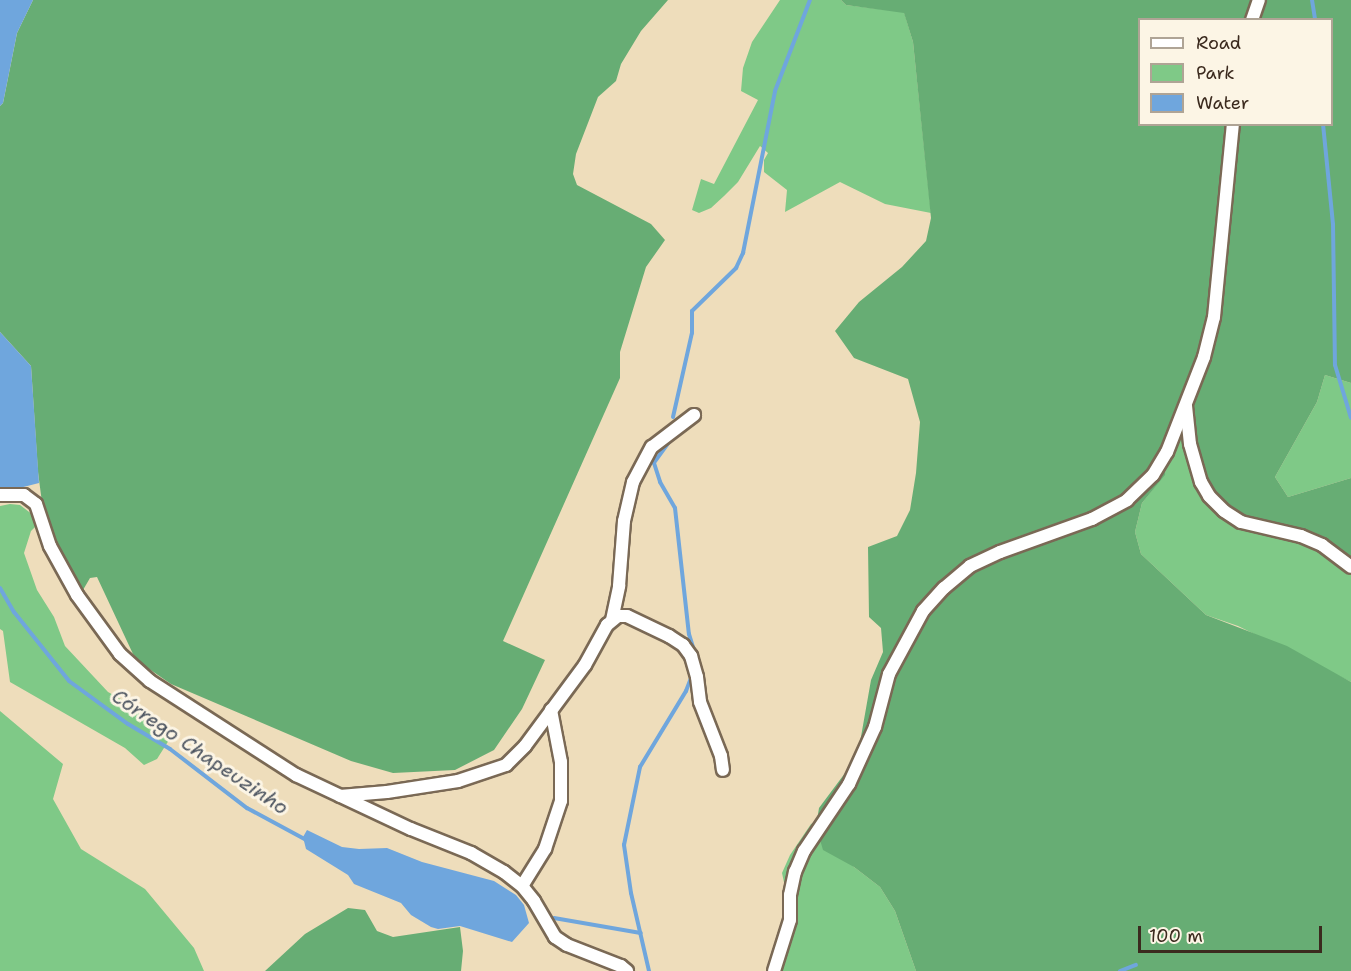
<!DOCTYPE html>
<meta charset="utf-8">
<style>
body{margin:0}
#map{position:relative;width:1351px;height:971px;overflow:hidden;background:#edb;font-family:"Shantell Sans",sans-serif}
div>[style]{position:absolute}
.green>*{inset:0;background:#7fc987}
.forest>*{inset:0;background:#67ad74}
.water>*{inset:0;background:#6fa6dd}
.stream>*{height:4px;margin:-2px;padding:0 2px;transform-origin:2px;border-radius:2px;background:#6fa6dd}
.roads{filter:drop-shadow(2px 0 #7a6955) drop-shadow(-2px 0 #7a6955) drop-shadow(0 2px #7a6955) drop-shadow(0 -2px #7a6955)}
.street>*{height:12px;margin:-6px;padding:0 6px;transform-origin:6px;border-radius:6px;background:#fff}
span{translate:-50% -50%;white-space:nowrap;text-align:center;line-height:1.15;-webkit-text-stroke:6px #fcf5e5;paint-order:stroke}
.water-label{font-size:20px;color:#4d5561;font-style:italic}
.legend{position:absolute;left:1138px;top:18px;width:195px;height:108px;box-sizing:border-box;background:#fcf5e5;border:2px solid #afa495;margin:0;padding:8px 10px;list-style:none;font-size:18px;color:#3b2a1e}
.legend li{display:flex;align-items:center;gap:12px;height:30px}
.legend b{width:30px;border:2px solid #afa495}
.scale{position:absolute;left:1138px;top:926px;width:184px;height:27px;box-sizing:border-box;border:3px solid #3b2a1e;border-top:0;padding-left:8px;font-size:18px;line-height:21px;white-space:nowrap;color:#3b2a1e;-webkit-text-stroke:4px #fcf5e5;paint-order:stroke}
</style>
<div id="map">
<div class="green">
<div style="clip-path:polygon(780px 0,841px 0,846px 5px,904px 12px,913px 42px,931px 213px,885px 204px,840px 182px,785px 212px,787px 190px,764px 172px,764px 160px,768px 153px,760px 146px,738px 182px,724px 196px,711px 208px,699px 213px,692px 210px,701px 179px,714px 184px,758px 100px,741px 91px,743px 68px,752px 42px)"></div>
<div style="clip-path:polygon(1325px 375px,1351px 383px,1351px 478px,1288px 497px,1275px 477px,1317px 402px)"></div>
<div style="clip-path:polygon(1182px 400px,1277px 534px,1309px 542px,1331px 553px,1351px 574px,1351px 682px,1238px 626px,1206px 615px,1141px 554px,1135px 532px,1142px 503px,1165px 474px,1171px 422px)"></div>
<div style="clip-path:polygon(10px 504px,20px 505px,33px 515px,36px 526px,31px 531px,24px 553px,37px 590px,54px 617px,65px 646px,108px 692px,132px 705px,168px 734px,169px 740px,157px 759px,144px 765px,125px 748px,10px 682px,3px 631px,0 629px,0 506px)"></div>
<div style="clip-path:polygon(0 711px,63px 764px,53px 799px,81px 849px,145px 889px,194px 948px,204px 971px,0 971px)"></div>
<div style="clip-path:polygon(817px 821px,816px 826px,854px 867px,880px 887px,895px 911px,916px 971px,772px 971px,790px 910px,782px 873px,790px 855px,811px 824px)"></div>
</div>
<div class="forest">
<div style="clip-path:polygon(33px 0,668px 0,641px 31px,621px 64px,616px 81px,598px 97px,576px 154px,573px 174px,577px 185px,651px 224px,665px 240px,646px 267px,620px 352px,620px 378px,503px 641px,545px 660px,522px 709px,494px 750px,455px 770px,393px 773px,351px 761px,171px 684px,139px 662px,133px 654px,97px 577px,90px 578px,83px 590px,78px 591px,46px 533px,38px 472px,31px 366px,0 332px,0 106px,3px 103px,17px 33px)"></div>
<div style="clip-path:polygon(evenodd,841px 0,1351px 0,1351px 383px,1325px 375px,1317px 402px,1275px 477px,1288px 497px,1351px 478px,1351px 574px,1331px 553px,1309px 542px,1244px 530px,1229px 523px,1202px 498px,1185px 450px,1182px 402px,1171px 422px,1165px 475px,1142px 503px,1135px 532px,1141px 554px,1206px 615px,1287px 646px,1351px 682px,1351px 971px,916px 971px,895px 911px,880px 887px,854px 867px,823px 850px,816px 826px,819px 808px,854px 761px,859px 748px,871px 680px,883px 652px,881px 628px,869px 617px,868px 547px,897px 536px,910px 510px,916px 473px,920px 422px,908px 379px,854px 358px,835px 331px,859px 302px,902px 267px,926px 241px,931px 218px,913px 42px,904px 13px,846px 5px,841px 0,1140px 20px,1332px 20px,1332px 124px,1140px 124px,1140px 20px)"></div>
<div style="clip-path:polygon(348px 908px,365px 910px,377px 931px,393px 937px,460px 927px,463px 951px,461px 971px,265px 971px,305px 934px)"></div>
</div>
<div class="water">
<div style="clip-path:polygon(0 0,33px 0,17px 33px,3px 103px,0 106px)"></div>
<div style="clip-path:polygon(0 332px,31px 366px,39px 483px,0 493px)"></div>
<div style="clip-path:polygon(307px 830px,342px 847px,359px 849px,387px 848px,422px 862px,494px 881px,516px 895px,524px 905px,529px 923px,512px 942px,460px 926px,438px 929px,431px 927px,411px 915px,401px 903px,354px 884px,348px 875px,306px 849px,303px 837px)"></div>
</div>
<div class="stream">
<div style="left:1312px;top:0;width:20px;rotate:81deg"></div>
<div style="left:1323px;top:124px;width:100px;rotate:84.3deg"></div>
<div style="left:1333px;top:224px;width:141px;rotate:89.2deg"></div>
<div style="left:1335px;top:365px;width:55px;rotate:73.2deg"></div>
<div style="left:673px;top:417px;width:86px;rotate:-77.3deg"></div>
<div style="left:692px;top:333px;width:22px;rotate:-90deg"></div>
<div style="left:692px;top:311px;width:62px;rotate:-44.3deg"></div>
<div style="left:736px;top:268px;width:17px;rotate:-65deg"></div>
<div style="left:743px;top:253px;width:165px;rotate:-78.8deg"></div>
<div style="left:775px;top:91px;width:97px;rotate:-69deg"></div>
<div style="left:669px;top:442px;width:26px;rotate:126deg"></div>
<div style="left:654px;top:463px;width:20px;rotate:72deg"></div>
<div style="left:660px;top:482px;width:30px;rotate:60deg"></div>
<div style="left:675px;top:508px;width:127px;rotate:83.7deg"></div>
<div style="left:689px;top:634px;width:17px;rotate:73deg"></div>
<div style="left:0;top:588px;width:28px;rotate:60deg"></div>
<div style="left:14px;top:612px;width:88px;rotate:51.4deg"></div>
<div style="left:69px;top:681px;width:73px;rotate:36.1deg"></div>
<div style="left:128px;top:724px;width:49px;rotate:30.8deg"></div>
<div style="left:170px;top:749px;width:97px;rotate:37.5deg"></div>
<div style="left:247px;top:808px;width:69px;rotate:28.4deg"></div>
<div style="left:554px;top:918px;width:88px;rotate:9.8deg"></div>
<div style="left:649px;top:971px;width:80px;rotate:-103deg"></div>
<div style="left:631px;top:893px;width:49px;rotate:-98.3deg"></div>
<div style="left:624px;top:845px;width:80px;rotate:-78.4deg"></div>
<div style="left:640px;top:767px;width:89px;rotate:-58.8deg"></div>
<div style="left:686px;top:691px;width:17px;rotate:-69deg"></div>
<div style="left:1120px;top:971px;width:17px;rotate:-21deg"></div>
</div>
<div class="roads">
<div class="street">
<div style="left:1252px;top:20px;width:21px;rotate:-71deg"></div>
<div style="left:1186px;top:406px;width:38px;rotate:84deg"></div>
<div style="left:1190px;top:444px;width:40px;rotate:74deg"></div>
<div style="left:1201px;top:482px;width:16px;rotate:60deg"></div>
<div style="left:1209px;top:496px;width:21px;rotate:45deg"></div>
<div style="left:1224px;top:511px;width:20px;rotate:33deg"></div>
<div style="left:1241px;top:522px;width:62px;rotate:13.1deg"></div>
<div style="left:1301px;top:536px;width:23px;rotate:23deg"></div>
<div style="left:1322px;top:545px;width:36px;rotate:37deg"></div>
<div style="left:0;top:495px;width:24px"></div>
<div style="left:24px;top:495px;width:15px;rotate:37deg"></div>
<div style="left:36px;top:504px;width:44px;rotate:71.6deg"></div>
<div style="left:50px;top:546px;width:56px;rotate:61.1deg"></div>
<div style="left:77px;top:595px;width:73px;rotate:53.9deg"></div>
<div style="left:120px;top:654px;width:40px;rotate:42deg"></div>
<div style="left:150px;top:681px;width:174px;rotate:32.8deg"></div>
<div style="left:296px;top:775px;width:127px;rotate:25.2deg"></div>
<div style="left:411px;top:829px;width:65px;rotate:21.8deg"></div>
<div style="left:471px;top:853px;width:38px;rotate:30deg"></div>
<div style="left:504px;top:872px;width:23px;rotate:38deg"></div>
<div style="left:522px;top:886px;width:19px;rotate:51deg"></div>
<div style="left:534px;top:901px;width:42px;rotate:59.7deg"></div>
<div style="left:555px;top:937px;width:14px;rotate:34deg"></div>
<div style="left:567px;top:945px;width:58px;rotate:21.3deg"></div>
<div style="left:621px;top:966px;width:8px;rotate:40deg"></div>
<div style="left:612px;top:620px;width:35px;rotate:-78deg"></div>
<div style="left:619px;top:586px;width:65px;rotate:-85.6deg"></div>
<div style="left:624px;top:521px;width:40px;rotate:-77deg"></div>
<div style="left:633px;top:482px;width:40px;rotate:-62deg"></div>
<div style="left:652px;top:447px;width:53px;rotate:-37.3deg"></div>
<div style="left:340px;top:796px;width:47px;rotate:-4.9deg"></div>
<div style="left:387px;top:792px;width:72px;rotate:-8.8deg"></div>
<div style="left:458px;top:781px;width:51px;rotate:-18.4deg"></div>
<div style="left:506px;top:765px;width:27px;rotate:-45deg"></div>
<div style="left:525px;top:746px;width:101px;rotate:-53.5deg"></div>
<div style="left:585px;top:665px;width:46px;rotate:-61.2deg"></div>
<div style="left:607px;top:625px;width:14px;rotate:-39deg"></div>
<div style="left:618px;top:616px;width:9px"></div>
<div style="left:627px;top:616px;width:47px;rotate:25.5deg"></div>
<div style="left:669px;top:636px;width:17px;rotate:33deg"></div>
<div style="left:683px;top:645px;width:14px;rotate:54deg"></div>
<div style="left:691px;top:656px;width:22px;rotate:74deg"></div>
<div style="left:697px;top:677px;width:25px;rotate:83deg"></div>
<div style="left:700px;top:702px;width:58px;rotate:68.7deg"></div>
<div style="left:721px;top:756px;width:14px;rotate:82deg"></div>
<div style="left:522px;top:886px;width:44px;rotate:-58.1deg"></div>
<div style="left:545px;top:849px;width:51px;rotate:-71.6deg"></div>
<div style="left:561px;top:801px;width:39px;rotate:-90deg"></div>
<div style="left:561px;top:762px;width:53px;rotate:-100.9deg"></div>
<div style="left:774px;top:971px;width:53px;rotate:-72.6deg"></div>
<div style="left:790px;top:920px;width:25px;rotate:-90deg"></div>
<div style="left:790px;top:895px;width:24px;rotate:-78deg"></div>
<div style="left:795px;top:872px;width:23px;rotate:-67deg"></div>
<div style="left:804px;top:851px;width:81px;rotate:-56.1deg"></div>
<div style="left:849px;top:784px;width:63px;rotate:-65.5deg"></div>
<div style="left:875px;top:727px;width:55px;rotate:-75.2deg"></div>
<div style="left:889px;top:674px;width:72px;rotate:-61.6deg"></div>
<div style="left:923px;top:611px;width:31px;rotate:-48deg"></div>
<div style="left:944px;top:588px;width:34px;rotate:-40deg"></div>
<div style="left:970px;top:566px;width:33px;rotate:-25deg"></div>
<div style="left:1000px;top:552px;width:98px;rotate:-19.7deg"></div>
<div style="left:1092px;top:519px;width:40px;rotate:-28deg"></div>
<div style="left:1127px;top:500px;width:36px;rotate:-44deg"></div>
<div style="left:1153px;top:475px;width:27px;rotate:-59deg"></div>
<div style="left:1167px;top:452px;width:102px;rotate:-68.7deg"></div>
<div style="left:1204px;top:357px;width:41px;rotate:-76deg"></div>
<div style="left:1214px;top:317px;width:194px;rotate:-84.4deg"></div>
</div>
</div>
<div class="water-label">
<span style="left:200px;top:752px;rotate:34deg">Córrego Chapeuzinho</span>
</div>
<ul class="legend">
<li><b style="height:8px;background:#fff"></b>Road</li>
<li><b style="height:16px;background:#7fc987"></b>Park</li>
<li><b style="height:16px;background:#6fa6dd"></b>Water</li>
</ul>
<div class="scale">100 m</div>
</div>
